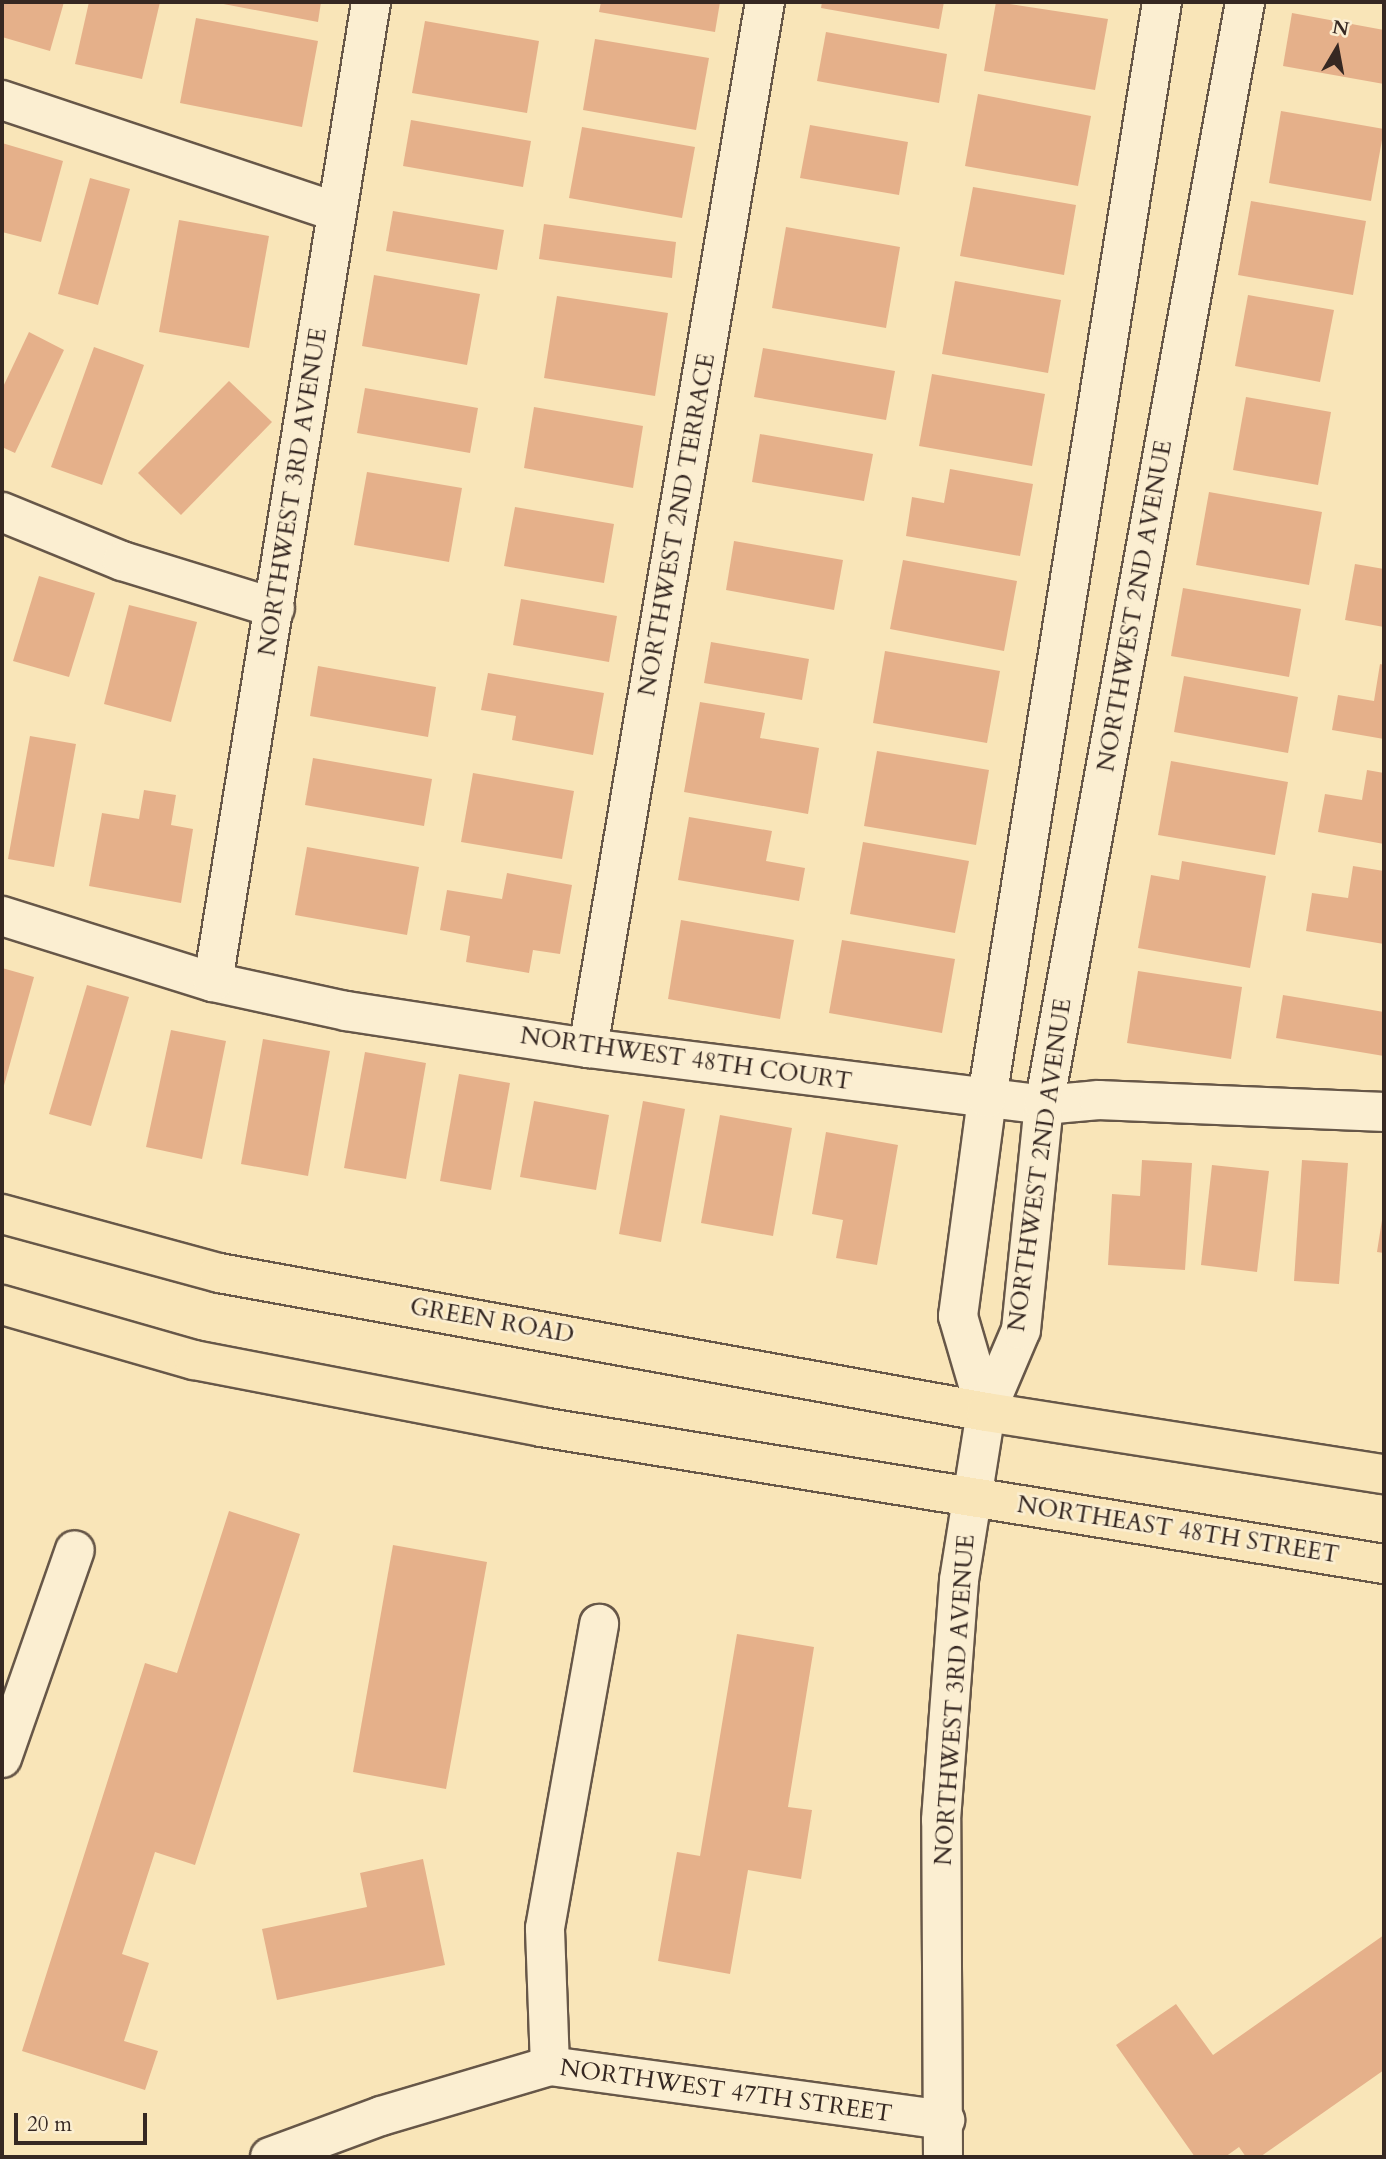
<!DOCTYPE html>
<style>
body{margin:0}
#map{position:relative;width:1386px;height:2159px;overflow:hidden;background:#f9e5b8;font-family:Cardo,serif}
div>[style]{position:absolute}
.building>*{inset:0;background:#e5b08a}
.roads{filter:drop-shadow(2px 0 #675748) drop-shadow(-2px 0 #675748) drop-shadow(0 2px #675748) drop-shadow(0 -2px #675748)}
.minor>*{height:38px;margin:-19px;padding:0 19px;transform-origin:19px;border-radius:19px;background:#fbeed1}
.major>*{height:38px;margin:-19px;padding:0 19px;transform-origin:19px;border-radius:19px;background:#f9e5b8}
span{translate:-50% -50%;white-space:nowrap;text-align:center;line-height:1.15;-webkit-text-stroke:5px #fbeed1;paint-order:stroke}
.street-label{font-size:24px;color:#362822}
.frame{position:absolute;inset:0;border:4px solid #362822;pointer-events:none}
.north{position:absolute;left:1302px;top:14px;width:70px;height:70px;-webkit-text-stroke:5px #fbeed1;paint-order:stroke;rotate:10deg;font-size:19px;font-weight:700;line-height:28px;text-align:center;color:#362822}
.north::after{content:'';display:block;margin:auto;width:24px;height:32px;background:#362822;clip-path:polygon(50% 0,100% 100%,50% 72%,0 100%)}
.scale{position:absolute;left:14px;top:2113px;width:133px;height:32px;box-sizing:border-box;border:4px solid #362822;border-top:0;padding-left:9px;font-size:21px;line-height:24px;white-space:nowrap;color:#362822;-webkit-text-stroke:5px #fbeed1;paint-order:stroke}
</style>
<div id="map">
<div class="building">
<div style="clip-path:polygon(2px 2px,64px 2px,50px 51px,2px 37px)"></div>
<div style="clip-path:polygon(89px 2px,160px 2px,142px 79px,75px 64px)"></div>
<div style="clip-path:polygon(213px 2px,321px 2px,318px 22px)"></div>
<div style="clip-path:polygon(601px 2px,720px 2px,715px 32px,599px 12px)"></div>
<div style="clip-path:polygon(822px 2px,944px 2px,939px 29px,821px 8px)"></div>
<div style="clip-path:polygon(996px 2px,1108px 19px,1095px 90px,984px 71px)"></div>
<div style="clip-path:polygon(1292px 13px,1384px 30px,1384px 84px,1283px 66px)"></div>
<div style="clip-path:polygon(196px 18px,318px 41px,302px 127px,180px 103px)"></div>
<div style="clip-path:polygon(425px 21px,539px 41px,527px 113px,412px 93px)"></div>
<div style="clip-path:polygon(826px 32px,947px 54px,939px 103px,817px 81px)"></div>
<div style="clip-path:polygon(595px 39px,709px 58px,696px 130px,583px 110px)"></div>
<div style="clip-path:polygon(978px 94px,1091px 116px,1078px 186px,965px 166px)"></div>
<div style="clip-path:polygon(1281px 111px,1384px 129px,1371px 201px,1269px 183px)"></div>
<div style="clip-path:polygon(411px 120px,531px 141px,523px 187px,403px 166px)"></div>
<div style="clip-path:polygon(810px 125px,908px 142px,899px 195px,800px 178px)"></div>
<div style="clip-path:polygon(582px 127px,695px 147px,682px 218px,569px 198px)"></div>
<div style="clip-path:polygon(2px 143px,63px 161px,41px 242px,2px 232px)"></div>
<div style="clip-path:polygon(90px 178px,130px 189px,98px 305px,58px 294px)"></div>
<div style="clip-path:polygon(973px 187px,1076px 205px,1064px 275px,960px 256px)"></div>
<div style="clip-path:polygon(1251px 201px,1366px 221px,1353px 295px,1238px 275px)"></div>
<div style="clip-path:polygon(393px 211px,504px 230px,497px 270px,386px 251px)"></div>
<div style="clip-path:polygon(179px 220px,269px 236px,249px 348px,159px 332px)"></div>
<div style="clip-path:polygon(544px 224px,676px 242px,672px 278px,539px 259px)"></div>
<div style="clip-path:polygon(786px 227px,900px 247px,886px 328px,772px 308px)"></div>
<div style="clip-path:polygon(374px 275px,480px 294px,467px 365px,362px 346px)"></div>
<div style="clip-path:polygon(955px 281px,1061px 300px,1048px 373px,942px 354px)"></div>
<div style="clip-path:polygon(1248px 295px,1334px 310px,1320px 382px,1235px 366px)"></div>
<div style="clip-path:polygon(557px 296px,668px 313px,655px 396px,544px 378px)"></div>
<div style="clip-path:polygon(29px 332px,64px 350px,15px 453px,2px 447px,2px 389px)"></div>
<div style="clip-path:polygon(94px 347px,144px 365px,102px 485px,51px 467px)"></div>
<div style="clip-path:polygon(763px 348px,895px 371px,886px 420px,754px 397px)"></div>
<div style="clip-path:polygon(932px 374px,1045px 394px,1032px 466px,919px 446px)"></div>
<div style="clip-path:polygon(229px 381px,272px 422px,181px 515px,138px 473px)"></div>
<div style="clip-path:polygon(365px 388px,478px 408px,470px 453px,357px 433px)"></div>
<div style="clip-path:polygon(1246px 397px,1331px 412px,1318px 485px,1233px 470px)"></div>
<div style="clip-path:polygon(534px 407px,643px 426px,633px 488px,524px 468px)"></div>
<div style="clip-path:polygon(760px 434px,873px 454px,864px 501px,752px 482px)"></div>
<div style="clip-path:polygon(950px 469px,1033px 484px,1020px 556px,906px 536px,912px 497px,944px 503px)"></div>
<div style="clip-path:polygon(367px 472px,462px 488px,449px 562px,354px 545px)"></div>
<div style="clip-path:polygon(1209px 492px,1322px 512px,1309px 585px,1196px 565px)"></div>
<div style="clip-path:polygon(515px 507px,614px 524px,604px 583px,504px 566px)"></div>
<div style="clip-path:polygon(734px 541px,843px 560px,834px 610px,726px 590px)"></div>
<div style="clip-path:polygon(903px 560px,1017px 581px,1004px 651px,890px 629px)"></div>
<div style="clip-path:polygon(1355px 564px,1384px 569px,1384px 627px,1345px 620px)"></div>
<div style="clip-path:polygon(39px 576px,95px 593px,69px 677px,13px 661px)"></div>
<div style="clip-path:polygon(1183px 588px,1301px 609px,1289px 677px,1171px 656px)"></div>
<div style="clip-path:polygon(521px 599px,617px 616px,609px 662px,513px 645px)"></div>
<div style="clip-path:polygon(129px 605px,197px 622px,171px 722px,104px 704px)"></div>
<div style="clip-path:polygon(711px 642px,809px 659px,802px 700px,704px 683px)"></div>
<div style="clip-path:polygon(885px 651px,1000px 671px,987px 743px,873px 723px)"></div>
<div style="clip-path:polygon(1380px 664px,1384px 665px,1384px 739px,1332px 730px,1338px 695px,1374px 701px)"></div>
<div style="clip-path:polygon(318px 666px,436px 687px,428px 737px,310px 716px)"></div>
<div style="clip-path:polygon(488px 673px,604px 693px,593px 755px,512px 740px,516px 716px,481px 710px)"></div>
<div style="clip-path:polygon(1184px 676px,1298px 697px,1288px 753px,1174px 732px)"></div>
<div style="clip-path:polygon(700px 702px,765px 713px,760px 738px,819px 748px,808px 814px,684px 792px)"></div>
<div style="clip-path:polygon(30px 736px,76px 744px,54px 867px,8px 859px)"></div>
<div style="clip-path:polygon(877px 751px,989px 770px,976px 845px,864px 826px)"></div>
<div style="clip-path:polygon(313px 758px,432px 779px,424px 826px,305px 805px)"></div>
<div style="clip-path:polygon(1171px 761px,1288px 782px,1275px 855px,1158px 835px)"></div>
<div style="clip-path:polygon(1367px 770px,1384px 773px,1384px 844px,1318px 832px,1325px 794px,1362px 800px)"></div>
<div style="clip-path:polygon(473px 773px,574px 791px,562px 859px,461px 842px)"></div>
<div style="clip-path:polygon(144px 790px,176px 795px,171px 825px,193px 829px,181px 903px,89px 886px,102px 813px,139px 819px)"></div>
<div style="clip-path:polygon(689px 817px,772px 831px,766px 861px,805px 868px,799px 901px,678px 880px)"></div>
<div style="clip-path:polygon(863px 842px,969px 861px,955px 933px,850px 914px)"></div>
<div style="clip-path:polygon(307px 847px,419px 867px,407px 935px,295px 915px)"></div>
<div style="clip-path:polygon(1182px 861px,1266px 876px,1250px 968px,1138px 948px,1151px 875px,1179px 880px)"></div>
<div style="clip-path:polygon(1353px 866px,1384px 871px,1384px 944px,1306px 931px,1312px 893px,1348px 898px)"></div>
<div style="clip-path:polygon(507px 873px,572px 885px,560px 954px,533px 950px,529px 973px,466px 962px,470px 936px,440px 930px,447px 890px,502px 899px)"></div>
<div style="clip-path:polygon(681px 920px,794px 940px,780px 1019px,668px 999px)"></div>
<div style="clip-path:polygon(842px 940px,955px 959px,942px 1033px,829px 1013px)"></div>
<div style="clip-path:polygon(2px 968px,34px 977px,3px 1089px,2px 1089px)"></div>
<div style="clip-path:polygon(1138px 971px,1242px 987px,1231px 1059px,1127px 1043px)"></div>
<div style="clip-path:polygon(87px 985px,129px 997px,91px 1126px,49px 1114px)"></div>
<div style="clip-path:polygon(1283px 995px,1384px 1012px,1384px 1056px,1276px 1038px)"></div>
<div style="clip-path:polygon(171px 1030px,226px 1041px,202px 1159px,146px 1147px)"></div>
<div style="clip-path:polygon(263px 1039px,330px 1051px,308px 1176px,241px 1164px)"></div>
<div style="clip-path:polygon(365px 1052px,426px 1063px,406px 1179px,344px 1168px)"></div>
<div style="clip-path:polygon(459px 1074px,510px 1083px,491px 1190px,440px 1181px)"></div>
<div style="clip-path:polygon(534px 1101px,609px 1115px,596px 1190px,520px 1177px)"></div>
<div style="clip-path:polygon(643px 1101px,685px 1109px,661px 1242px,619px 1234px)"></div>
<div style="clip-path:polygon(720px 1115px,792px 1128px,773px 1236px,701px 1223px)"></div>
<div style="clip-path:polygon(826px 1132px,898px 1145px,877px 1265px,836px 1258px,843px 1220px,812px 1214px)"></div>
<div style="clip-path:polygon(1142px 1160px,1192px 1163px,1185px 1270px,1108px 1265px,1112px 1194px,1140px 1196px)"></div>
<div style="clip-path:polygon(1302px 1160px,1348px 1163px,1339px 1284px,1294px 1281px)"></div>
<div style="clip-path:polygon(1212px 1165px,1269px 1171px,1257px 1272px,1201px 1265px)"></div>
<div style="clip-path:polygon(1384px 1207px,1384px 1253px,1377px 1252px)"></div>
<div style="clip-path:polygon(229px 1511px,300px 1534px,195px 1865px,155px 1852px,122px 1954px,149px 1963px,124px 2041px,158px 2051px,145px 2090px,22px 2051px,145px 1663px,177px 1673px)"></div>
<div style="clip-path:polygon(393px 1545px,487px 1562px,446px 1789px,353px 1772px)"></div>
<div style="clip-path:polygon(737px 1634px,814px 1647px,788px 1807px,812px 1810px,801px 1879px,748px 1870px,730px 1974px,658px 1961px,677px 1852px,700px 1856px)"></div>
<div style="clip-path:polygon(423px 1859px,445px 1965px,277px 2000px,262px 1929px,367px 1907px,360px 1873px)"></div>
<div style="clip-path:polygon(1384px 1935px,1384px 2070px,1260px 2157px,1246px 2157px,1239px 2147px,1225px 2157px,1195px 2157px,1116px 2045px,1176px 2004px,1213px 2055px)"></div>
</div>
<div class="roads">
<div class="minor">
<div style="left:2px;top:100px;width:352px;rotate:18.5deg"></div>
<div style="left:2px;top:512px;width:130px;rotate:22.2deg"></div>
<div style="left:122px;top:561px;width:160px;rotate:17.1deg"></div>
<div style="left:2px;top:916px;width:221px;rotate:17.4deg"></div>
<div style="left:213px;top:982px;width:136px;rotate:12.3deg"></div>
<div style="left:346px;top:1011px;width:245px;rotate:8.7deg"></div>
<div style="left:588px;top:1048px;width:460px;rotate:7.1deg"></div>
<div style="left:1044px;top:1105px;width:55px;rotate:-5.2deg"></div>
<div style="left:1099px;top:1100px;width:285px;rotate:2.4deg"></div>
<div style="left:213px;top:982px;width:993px;rotate:-80.84deg"></div>
<div style="left:588px;top:1048px;width:1061px;rotate:-80.4deg"></div>
<div style="left:986px;top:1412px;width:100px;rotate:-106.3deg"></div>
<div style="left:958px;top:1316px;width:220px;rotate:-82.4deg"></div>
<div style="left:987px;top:1098px;width:1110px;rotate:-80.93deg"></div>
<div style="left:2px;top:1758px;width:220px;rotate:-70.7deg"></div>
<div style="left:550px;top:2066px;width:138px;rotate:-92.1deg"></div>
<div style="left:545px;top:1928px;width:309px;rotate:-79.9deg"></div>
<div style="left:270px;top:2157px;width:118px;rotate:-20.3deg"></div>
<div style="left:381px;top:2116px;width:176px;rotate:-16.5deg"></div>
<div style="left:550px;top:2066px;width:399px;rotate:7.8deg"></div>
<div style="left:943px;top:2157px;width:337px;rotate:-90.3deg"></div>
<div style="left:941px;top:1820px;width:241px;rotate:-85.7deg"></div>
<div style="left:959px;top:1580px;width:170px;rotate:-80.9deg"></div>
<div style="left:986px;top:1412px;width:89px;rotate:-66.9deg"></div>
<div style="left:1021px;top:1330px;width:226px;rotate:-84.2deg"></div>
<div style="left:1044px;top:1105px;width:1121px;rotate:-79.67deg"></div>
</div>
<div class="major">
<div style="left:2px;top:1214px;width:225px;rotate:15.2deg"></div>
<div style="left:219px;top:1273px;width:779px;rotate:10.27deg"></div>
<div style="left:986px;top:1412px;width:403px;rotate:8.9deg"></div>
<div style="left:2px;top:1305px;width:200px;rotate:16deg"></div>
<div style="left:194px;top:1360px;width:353px;rotate:10.9deg"></div>
<div style="left:541px;top:1427px;width:854px;rotate:9.23deg"></div>
</div>
</div>
<div class="street-label">
<span style="left:293px;top:492px;rotate:-81deg">NORTHWEST 3RD AVENUE</span>
<span style="left:677px;top:525px;rotate:-80deg">NORTHWEST 2ND TERRACE</span>
<span style="left:1135px;top:606px;rotate:-80deg">NORTHWEST 2ND AVENUE</span>
<span style="left:686px;top:1059px;rotate:8deg">NORTHWEST 48TH COURT</span>
<span style="left:1040px;top:1165px;rotate:-82deg">NORTHWEST 2ND AVENUE</span>
<span style="left:492px;top:1321px;rotate:10deg">GREEN ROAD</span>
<span style="left:1178px;top:1530px;rotate:9deg">NORTHEAST 48TH STREET</span>
<span style="left:955px;top:1700px;rotate:-86deg">NORTHWEST 3RD AVENUE</span>
<span style="left:726px;top:2091px;rotate:8deg">NORTHWEST 47TH STREET</span>
</div>
<div class="frame"></div>
<div class="north">N</div>
<div class="scale">20 m</div>
</div>
